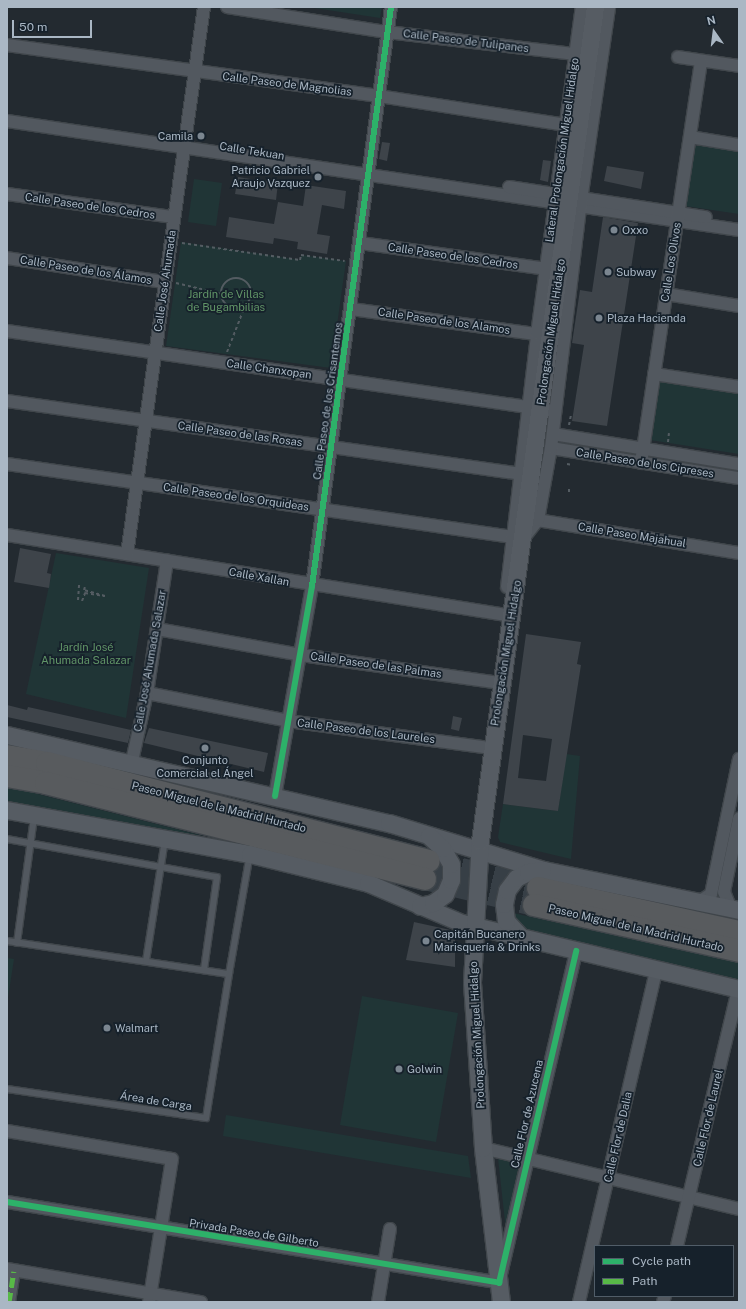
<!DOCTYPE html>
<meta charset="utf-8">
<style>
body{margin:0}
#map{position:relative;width:746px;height:1309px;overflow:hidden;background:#232a30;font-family:"Public Sans",sans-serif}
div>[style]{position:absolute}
.green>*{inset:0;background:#203536}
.building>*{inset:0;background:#3e444a}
.highway-tunnel>*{height:22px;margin-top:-11px;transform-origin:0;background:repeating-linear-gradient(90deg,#373f46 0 22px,transparent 0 33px)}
.path>*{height:2px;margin-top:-1px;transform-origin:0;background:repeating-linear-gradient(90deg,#545c62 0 3px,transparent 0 6px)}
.path>.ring{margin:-1px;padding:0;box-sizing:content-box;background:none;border:2px solid #545c62;border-radius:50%}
.roads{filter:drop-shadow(1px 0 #40464b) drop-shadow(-1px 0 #40464b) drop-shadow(0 1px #40464b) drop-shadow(0 -1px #40464b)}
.lane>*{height:6px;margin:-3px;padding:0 3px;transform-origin:3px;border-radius:3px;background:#52585f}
.street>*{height:12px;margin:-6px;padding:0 6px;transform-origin:6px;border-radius:6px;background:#52585f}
.secondary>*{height:17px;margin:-8.5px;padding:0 8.5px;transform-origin:8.5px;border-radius:8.5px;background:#565c63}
.highway>*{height:22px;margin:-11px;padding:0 11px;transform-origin:11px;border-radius:11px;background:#585b5e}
.quiet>*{height:5px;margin-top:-2.5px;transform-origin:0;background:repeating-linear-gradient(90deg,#58b947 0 10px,transparent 0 15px)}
.cycleway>*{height:6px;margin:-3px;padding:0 3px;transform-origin:3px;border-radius:3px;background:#2db169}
.dots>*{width:11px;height:11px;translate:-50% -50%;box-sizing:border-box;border:2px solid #16212b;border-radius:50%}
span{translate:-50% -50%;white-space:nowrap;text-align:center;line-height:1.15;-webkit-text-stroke:3.5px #16212b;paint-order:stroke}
.street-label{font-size:11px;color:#aab7c4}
.poi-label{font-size:11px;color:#aab7c4}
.right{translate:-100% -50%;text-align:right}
.left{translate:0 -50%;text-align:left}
.park-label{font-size:11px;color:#619567}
.frame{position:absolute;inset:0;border:8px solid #aab7c4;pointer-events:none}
.legend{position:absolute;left:594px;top:1245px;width:140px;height:52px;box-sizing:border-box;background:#16212b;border:1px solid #515d68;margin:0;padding:5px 7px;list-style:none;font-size:12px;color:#aab7c4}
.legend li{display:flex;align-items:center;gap:8px;height:20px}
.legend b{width:20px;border:1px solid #515d68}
.north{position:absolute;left:694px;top:12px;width:40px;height:40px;-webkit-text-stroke:3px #16212b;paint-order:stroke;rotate:346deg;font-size:11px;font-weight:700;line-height:16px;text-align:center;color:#aab7c4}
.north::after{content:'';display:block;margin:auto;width:14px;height:18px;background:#aab7c4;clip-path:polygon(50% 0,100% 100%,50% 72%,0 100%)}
.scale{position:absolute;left:12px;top:20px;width:80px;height:18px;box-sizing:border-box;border:2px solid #aab7c4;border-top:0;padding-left:5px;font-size:12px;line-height:14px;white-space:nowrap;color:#aab7c4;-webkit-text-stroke:3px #16212b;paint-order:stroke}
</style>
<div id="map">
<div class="green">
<div style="clip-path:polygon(308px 7px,382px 7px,380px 18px)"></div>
<div style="clip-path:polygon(700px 143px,739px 149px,739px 214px,685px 206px,694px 146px,699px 146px)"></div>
<div style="clip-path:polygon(194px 179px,222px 183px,216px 226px,188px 222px)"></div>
<div style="clip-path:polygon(181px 242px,300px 260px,301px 255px,346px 261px,331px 368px,166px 346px)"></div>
<div style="clip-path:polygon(660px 381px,739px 393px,739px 454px,650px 440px)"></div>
<div style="clip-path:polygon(56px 553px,149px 568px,126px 718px,26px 694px)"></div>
<div style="clip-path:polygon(566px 754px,580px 756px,571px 859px,500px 842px,498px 837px,503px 804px,558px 811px)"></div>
<div style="clip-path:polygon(7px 788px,26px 791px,204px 836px,93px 823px,7px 803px)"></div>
<div style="clip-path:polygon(513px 913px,739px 962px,739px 983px,525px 933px,514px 919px)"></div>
<div style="clip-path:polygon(7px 958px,14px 959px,7px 1004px)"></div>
<div style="clip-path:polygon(362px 996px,458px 1013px,436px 1142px,340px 1125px)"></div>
<div style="clip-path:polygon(226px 1115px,468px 1156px,471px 1178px,223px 1136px)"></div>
<div style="clip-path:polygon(498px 1158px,522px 1164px,507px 1240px)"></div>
</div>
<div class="building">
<div style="clip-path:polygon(382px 142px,390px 143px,387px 161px,379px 159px)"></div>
<div style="clip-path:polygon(543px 160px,551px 161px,548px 182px,540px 180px)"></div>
<div style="clip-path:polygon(607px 166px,644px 172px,641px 189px,604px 181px)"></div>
<div style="clip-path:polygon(238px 177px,278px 183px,276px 200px,235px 194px)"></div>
<div style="clip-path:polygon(306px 185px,346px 191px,344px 209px,322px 205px,317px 234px,330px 236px,327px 254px,297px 249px,298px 242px,274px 238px,273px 244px,226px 237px,229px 217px,274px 224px,278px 202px,303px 206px)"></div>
<div style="clip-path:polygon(603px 217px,638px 223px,607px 426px,572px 421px,584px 345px,572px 343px,580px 290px,592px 292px)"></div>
<div style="clip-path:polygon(20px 548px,51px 554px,47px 573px,51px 574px,49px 588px,14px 582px)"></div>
<div style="clip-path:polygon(evenodd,526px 634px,581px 642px,577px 664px,581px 665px,558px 811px,503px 804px,526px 634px,523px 735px,552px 739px,546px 781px,518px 778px,523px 735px)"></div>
<div style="clip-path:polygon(7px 705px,27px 710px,28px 707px,131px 730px,128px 743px,7px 717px)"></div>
<div style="clip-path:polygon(453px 716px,462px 718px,459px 731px,451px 729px)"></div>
<div style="clip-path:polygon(149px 728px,268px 753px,264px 772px,144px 743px)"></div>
<div style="clip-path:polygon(414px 922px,455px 931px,455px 967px,406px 960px)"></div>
</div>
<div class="highway-tunnel">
<div style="left:429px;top:861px;width:112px;rotate:13.9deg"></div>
<div style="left:425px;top:879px;width:112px;rotate:13.4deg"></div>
</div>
<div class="path">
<div style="left:182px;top:243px;width:119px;rotate:8.2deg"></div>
<div style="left:300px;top:260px;width:5px;rotate:-79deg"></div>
<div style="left:301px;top:255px;width:44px;rotate:7.8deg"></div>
<div class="ring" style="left:221px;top:278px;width:28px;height:28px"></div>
<div style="left:176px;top:283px;width:47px;rotate:13.4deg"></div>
<div style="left:227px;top:352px;width:49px;rotate:-68.6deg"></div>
<div style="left:569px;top:425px;width:10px;rotate:-79deg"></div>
<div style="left:668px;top:442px;width:9px;rotate:-84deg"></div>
<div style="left:567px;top:464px;width:6px;rotate:9deg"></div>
<div style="left:569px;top:492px;width:4px;rotate:-90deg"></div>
<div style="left:78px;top:600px;width:15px;rotate:-86deg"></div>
<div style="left:82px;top:601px;width:9px;rotate:-69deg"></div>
<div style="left:85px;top:593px;width:20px;rotate:9deg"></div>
<div style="left:105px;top:596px;width:22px;rotate:-164deg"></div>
<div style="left:84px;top:590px;width:3px;rotate:-72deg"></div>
</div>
<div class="roads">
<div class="lane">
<div style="left:7px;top:839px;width:213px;rotate:10.3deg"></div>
<div style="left:217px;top:877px;width:94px;rotate:98deg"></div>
<div style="left:7px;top:941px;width:224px;rotate:8.5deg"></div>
<div style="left:229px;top:974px;width:122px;rotate:-80.1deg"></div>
<div style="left:17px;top:943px;width:127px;rotate:-82.3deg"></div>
<div style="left:146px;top:961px;width:122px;rotate:-81.1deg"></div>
<div style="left:7px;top:1089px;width:201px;rotate:8.3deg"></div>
<div style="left:206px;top:1118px;width:146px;rotate:-80.9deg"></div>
</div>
<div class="street">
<div style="left:227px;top:7px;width:162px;rotate:8.9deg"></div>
<div style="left:387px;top:32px;width:196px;rotate:6.7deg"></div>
<div style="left:7px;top:45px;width:375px;rotate:7.8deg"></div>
<div style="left:379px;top:96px;width:190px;rotate:8.8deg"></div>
<div style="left:678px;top:57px;width:62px;rotate:8.4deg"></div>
<div style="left:7px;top:121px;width:740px;rotate:8.47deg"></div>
<div style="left:690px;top:137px;width:50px;rotate:9.3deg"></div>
<div style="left:509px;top:187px;width:199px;rotate:8.7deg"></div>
<div style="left:7px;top:194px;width:168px;rotate:7.9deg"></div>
<div style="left:360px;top:243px;width:189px;rotate:7.9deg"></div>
<div style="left:7px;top:258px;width:159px;rotate:8.7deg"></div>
<div style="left:666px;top:294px;width:74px;rotate:9.3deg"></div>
<div style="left:351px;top:309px;width:188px;rotate:7.7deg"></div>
<div style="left:7px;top:331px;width:554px;rotate:8.31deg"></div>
<div style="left:654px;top:374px;width:86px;rotate:8.7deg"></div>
<div style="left:7px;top:401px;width:520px;rotate:8.07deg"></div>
<div style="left:553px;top:434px;width:188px;rotate:9.2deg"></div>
<div style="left:551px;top:448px;width:190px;rotate:9.1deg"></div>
<div style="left:641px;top:463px;width:406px;rotate:-81.5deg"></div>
<div style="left:7px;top:464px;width:511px;rotate:8.21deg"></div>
<div style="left:531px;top:519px;width:211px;rotate:9.3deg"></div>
<div style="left:7px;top:535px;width:511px;rotate:9.11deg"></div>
<div style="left:523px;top:539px;width:24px;rotate:-52deg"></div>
<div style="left:538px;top:520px;width:73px;rotate:-79.8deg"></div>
<div style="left:551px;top:448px;width:243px;rotate:-83.1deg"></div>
<div style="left:580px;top:207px;width:202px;rotate:-81.7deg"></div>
<div style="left:127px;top:554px;width:552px;rotate:-81.99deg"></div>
<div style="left:507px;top:587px;width:255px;rotate:-83.2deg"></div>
<div style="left:537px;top:334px;width:330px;rotate:-82.2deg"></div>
<div style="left:157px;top:629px;width:146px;rotate:10.2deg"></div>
<div style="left:301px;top:655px;width:202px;rotate:8deg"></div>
<div style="left:147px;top:693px;width:144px;rotate:11.2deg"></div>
<div style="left:288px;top:721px;width:205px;rotate:7.6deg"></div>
<div style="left:132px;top:761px;width:70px;rotate:-77.6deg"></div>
<div style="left:147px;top:693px;width:134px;rotate:-81.4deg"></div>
<div style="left:275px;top:796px;width:213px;rotate:-80deg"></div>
<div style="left:312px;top:586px;width:584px;rotate:-82.23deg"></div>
<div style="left:700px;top:901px;width:13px;rotate:-32deg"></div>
<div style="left:711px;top:894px;width:138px;rotate:-78.3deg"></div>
<div style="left:731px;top:909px;width:18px;rotate:-112deg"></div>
<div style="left:724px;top:892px;width:75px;rotate:-78.4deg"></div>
<div style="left:7px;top:1131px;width:167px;rotate:9.6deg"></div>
<div style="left:172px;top:1159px;width:145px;rotate:99.1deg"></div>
<div style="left:483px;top:1148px;width:263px;rotate:13.4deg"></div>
<div style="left:7px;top:1202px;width:499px;rotate:9.3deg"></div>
<div style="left:499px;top:1283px;width:341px;rotate:-76.9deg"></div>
<div style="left:677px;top:1246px;width:264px;rotate:-76.6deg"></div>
<div style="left:7px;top:1269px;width:197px;rotate:9.7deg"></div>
<div style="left:9px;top:1302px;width:31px;rotate:-81deg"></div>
<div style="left:378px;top:1302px;width:74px;rotate:-80.7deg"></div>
<div style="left:579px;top:1302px;width:340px;rotate:-76.9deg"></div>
<div style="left:663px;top:1302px;width:6px;rotate:-72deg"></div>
</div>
<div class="secondary">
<div style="left:7px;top:735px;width:392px;rotate:13deg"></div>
<div style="left:389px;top:823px;width:162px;rotate:16.9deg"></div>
<div style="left:544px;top:870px;width:199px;rotate:11.6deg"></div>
<div style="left:7px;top:810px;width:247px;rotate:10.3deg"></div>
<div style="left:250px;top:854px;width:122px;rotate:13.8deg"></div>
<div style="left:368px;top:883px;width:102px;rotate:23.1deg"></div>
<div style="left:462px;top:923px;width:285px;rotate:13.4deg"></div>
<div style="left:420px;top:906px;width:13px;rotate:-13deg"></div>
<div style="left:433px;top:903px;width:15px;rotate:-37deg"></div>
<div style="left:445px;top:894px;width:15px;rotate:-67deg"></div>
<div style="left:451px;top:880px;width:16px;rotate:-90deg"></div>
<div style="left:451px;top:864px;width:18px;rotate:-119deg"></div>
<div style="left:442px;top:848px;width:18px;rotate:-137deg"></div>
<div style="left:522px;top:938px;width:23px;rotate:-133deg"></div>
<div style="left:506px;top:921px;width:17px;rotate:-97deg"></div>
<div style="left:504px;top:904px;width:14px;rotate:-78deg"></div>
<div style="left:507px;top:890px;width:15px;rotate:-53deg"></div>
<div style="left:516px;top:878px;width:13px;rotate:-27deg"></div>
<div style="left:528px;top:872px;width:14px;rotate:-8deg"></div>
<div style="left:501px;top:1302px;width:155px;rotate:-96.7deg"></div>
<div style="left:483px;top:1148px;width:166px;rotate:-93.8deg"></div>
<div style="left:472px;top:982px;width:141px;rotate:-86.8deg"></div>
<div style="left:480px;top:841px;width:842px;rotate:-82.15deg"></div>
</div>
<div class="highway">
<div style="left:7px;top:756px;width:41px;rotate:9.9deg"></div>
<div style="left:47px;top:763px;width:394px;rotate:14.4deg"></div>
<div style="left:7px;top:776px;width:40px;rotate:10deg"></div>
<div style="left:46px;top:783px;width:391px;rotate:14.2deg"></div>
<div style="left:538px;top:888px;width:206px;rotate:12.3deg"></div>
<div style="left:534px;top:905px;width:210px;rotate:12.6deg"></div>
</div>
</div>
<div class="quiet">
<div style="left:9px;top:1302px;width:31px;rotate:-81deg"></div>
</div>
<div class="cycleway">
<div style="left:275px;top:796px;width:213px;rotate:-80deg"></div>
<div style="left:312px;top:586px;width:584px;rotate:-82.23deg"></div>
<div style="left:7px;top:1202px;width:499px;rotate:9.3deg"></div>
<div style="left:499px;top:1283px;width:341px;rotate:-76.9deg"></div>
</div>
<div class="dots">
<div style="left:201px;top:136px;background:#7b8690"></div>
<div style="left:318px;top:177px;background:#7b8690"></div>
<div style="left:614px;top:230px;background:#7b8690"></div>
<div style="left:608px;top:272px;background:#7b8690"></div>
<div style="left:599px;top:318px;background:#7b8690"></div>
<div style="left:205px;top:748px;background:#7b8690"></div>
<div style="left:426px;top:941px;background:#7b8690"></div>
<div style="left:107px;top:1028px;background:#7b8690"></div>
<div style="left:399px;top:1069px;background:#7b8690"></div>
</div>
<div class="street-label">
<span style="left:466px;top:41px;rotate:7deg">Calle Paseo de Tulipanes</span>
<span style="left:287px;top:84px;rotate:7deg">Calle Paseo de Magnolias</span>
<span style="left:562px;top:150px;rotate:-82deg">Lateral Prolongación Miguel Hidalgo</span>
<span style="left:252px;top:151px;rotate:9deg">Calle Tekuan</span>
<span style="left:90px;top:206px;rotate:8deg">Calle Paseo de los Cedros</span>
<span style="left:453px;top:256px;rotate:8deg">Calle Paseo de los Cedros</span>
<span style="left:671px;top:262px;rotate:-81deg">Calle Los Olivos</span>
<span style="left:86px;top:270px;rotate:9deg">Calle Paseo de los Álamos</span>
<span style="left:165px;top:281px;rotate:-82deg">Calle José Ahumada</span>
<span style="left:444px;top:321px;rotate:8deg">Calle Paseo de los Alamos</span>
<span style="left:551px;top:332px;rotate:-82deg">Prolongación Miguel Hidalgo</span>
<span style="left:269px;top:369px;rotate:8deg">Calle Chanxopan</span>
<span style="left:328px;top:401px;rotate:-82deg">Calle Paseo de los Crisantemos</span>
<span style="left:240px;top:434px;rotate:8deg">Calle Paseo de las Rosas</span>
<span style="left:645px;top:463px;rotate:9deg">Calle Paseo de los Cipreses</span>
<span style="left:236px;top:497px;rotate:8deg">Calle Paseo de los Orquideas</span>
<span style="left:632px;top:535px;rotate:9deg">Calle Paseo Majahual</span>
<span style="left:259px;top:577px;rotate:10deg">Calle Xallan</span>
<span style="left:506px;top:653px;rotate:-81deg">Prolongación Miguel Hidalgo</span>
<span style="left:150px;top:661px;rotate:-80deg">Calle José Ahumada Salazar</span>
<span style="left:376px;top:665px;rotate:8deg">Calle Paseo de las Palmas</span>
<span style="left:366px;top:731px;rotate:7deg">Calle Paseo de los Laureles</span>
<span style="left:219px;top:807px;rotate:14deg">Paseo Miguel de la Madrid Hurtado</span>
<span style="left:636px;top:928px;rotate:13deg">Paseo Miguel de la Madrid Hurtado</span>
<span style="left:477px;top:1035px;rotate:-93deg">Prolongación Miguel Hidalgo</span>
<span style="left:156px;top:1101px;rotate:9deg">Área de Carga</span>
<span style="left:527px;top:1114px;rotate:-77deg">Calle Flor de Azucena</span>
<span style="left:708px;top:1118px;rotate:-77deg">Calle Flor de Laurel</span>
<span style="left:618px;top:1137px;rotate:-77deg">Calle Flor de Dalia</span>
<span style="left:254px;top:1233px;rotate:9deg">Privada Paseo de Gilberto</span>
</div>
<div class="poi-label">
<span class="right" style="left:193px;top:136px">Camila</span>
<span class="right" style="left:310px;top:177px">Patricio Gabriel<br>Araujo Vazquez</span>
<span class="left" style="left:622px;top:230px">Oxxo</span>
<span class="left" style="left:616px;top:272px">Subway</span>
<span class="left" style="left:607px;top:318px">Plaza Hacienda</span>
<span style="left:205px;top:767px">Conjunto<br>Comercial el Ángel</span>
<span class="left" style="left:434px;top:941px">Capitán Bucanero<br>Marisquería &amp; Drinks</span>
<span class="left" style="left:115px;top:1028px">Walmart</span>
<span class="left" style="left:407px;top:1069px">Golwin</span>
</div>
<div class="park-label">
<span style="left:226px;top:301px">Jardín de Villas<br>de Bugambilias</span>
<span style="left:86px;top:654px">Jardín José<br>Ahumada Salazar</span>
</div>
<div class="frame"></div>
<ul class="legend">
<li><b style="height:5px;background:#2db169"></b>Cycle path</li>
<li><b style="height:5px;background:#58b947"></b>Path</li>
</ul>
<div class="north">N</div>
<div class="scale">50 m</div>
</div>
